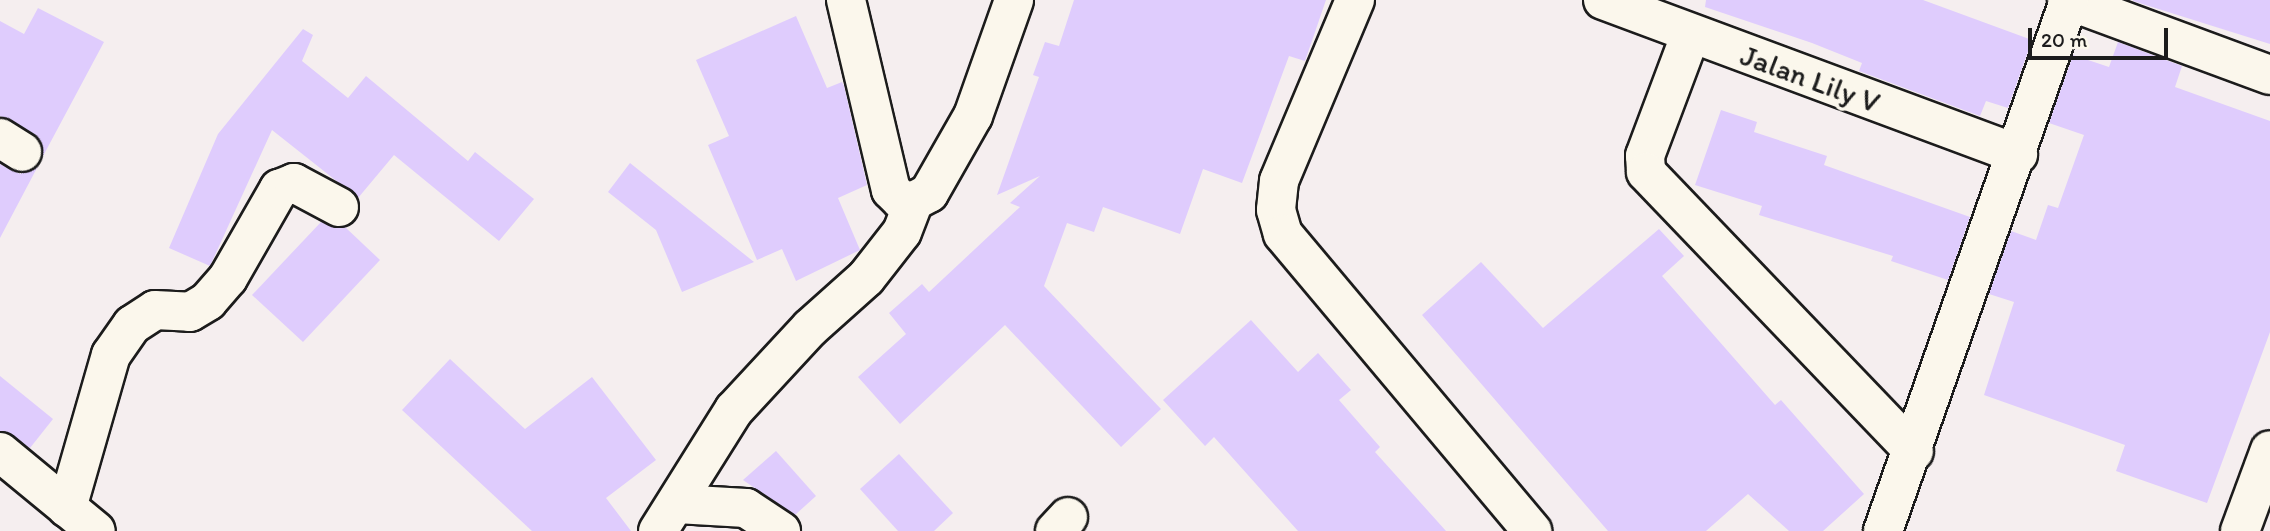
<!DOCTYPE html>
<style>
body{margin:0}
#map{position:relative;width:2270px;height:531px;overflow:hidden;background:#f5eeef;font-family:Itim,sans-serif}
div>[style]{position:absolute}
.building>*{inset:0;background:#dfccfd}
.roads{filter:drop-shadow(2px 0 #1c1c1c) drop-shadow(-2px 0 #1c1c1c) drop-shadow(0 2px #1c1c1c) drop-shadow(0 -2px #1c1c1c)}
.street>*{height:38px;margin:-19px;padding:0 19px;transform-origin:19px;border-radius:19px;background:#fbf7ec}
span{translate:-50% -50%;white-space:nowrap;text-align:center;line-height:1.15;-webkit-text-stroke:7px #fbf7ec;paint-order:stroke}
.street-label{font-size:30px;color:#1c1c1c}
.scale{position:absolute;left:2028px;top:28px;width:140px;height:32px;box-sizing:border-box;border:4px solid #1c1c1c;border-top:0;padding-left:9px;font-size:21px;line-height:24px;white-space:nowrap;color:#1c1c1c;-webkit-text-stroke:5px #fbf7ec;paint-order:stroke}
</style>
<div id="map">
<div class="building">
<div style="clip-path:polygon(1074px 0,1326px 0,1305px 61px,1289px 56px,1242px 183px,1203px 169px,1180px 234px,1103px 207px,1094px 232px,1067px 223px,1044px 286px,1161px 409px,1121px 447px,1005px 325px,900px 424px,858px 377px,906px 334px,889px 313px,922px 284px,929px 292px,1020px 207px,1010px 203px,1040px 176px,997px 195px,1039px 77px,1033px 75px,1045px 42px,1059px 46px)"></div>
<div style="clip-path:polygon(1706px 0,1923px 0,2032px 40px,2008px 108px,1986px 101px,1980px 116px,1859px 71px,1862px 63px,1812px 43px,1705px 7px)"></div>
<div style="clip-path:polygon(2270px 0,2270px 44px,2133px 1px,2133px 0)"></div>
<div style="clip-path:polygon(38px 8px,104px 42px,42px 158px,42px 143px,34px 134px,0 116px,0 21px,24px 34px)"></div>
<div style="clip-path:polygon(796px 16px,827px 88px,842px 82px,844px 86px,867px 185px,838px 198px,860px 250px,796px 281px,782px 249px,757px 260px,708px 145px,729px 136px,696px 60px)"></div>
<div style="clip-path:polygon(303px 29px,313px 35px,302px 61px,348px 98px,366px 76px,468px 161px,475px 152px,534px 199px,499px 241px,394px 155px,358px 198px,272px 130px,210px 266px,169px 248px,218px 134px)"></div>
<div style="clip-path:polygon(2118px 42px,2182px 66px,2175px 87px,2270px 121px,2270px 332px,2207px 503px,2116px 471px,2125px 445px,1984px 395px,2014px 302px,1989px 294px,2011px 231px,2036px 240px,2048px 205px,2058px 208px,2084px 135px,2049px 123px,2073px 55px,2109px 67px)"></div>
<div style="clip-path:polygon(1721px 110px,1757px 122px,1754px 132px,1827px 156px,1824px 165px,1970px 217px,1948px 280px,1891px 261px,1893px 256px,1759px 215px,1762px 206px,1695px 185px)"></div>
<div style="clip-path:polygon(630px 163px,754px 262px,682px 292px,656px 230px,608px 192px)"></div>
<div style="clip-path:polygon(0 164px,20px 174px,38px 166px,0 238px)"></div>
<div style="clip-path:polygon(321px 222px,345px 227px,380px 260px,303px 342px,252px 295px)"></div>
<div style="clip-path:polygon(1659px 229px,1684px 256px,1662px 276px,1775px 405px,1781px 400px,1864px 494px,1823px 531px,1789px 531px,1748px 494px,1706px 531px,1608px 531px,1422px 315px,1481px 262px,1543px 328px)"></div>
<div style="clip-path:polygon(1251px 320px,1298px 372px,1318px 353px,1351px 390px,1339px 400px,1380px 447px,1375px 452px,1446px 531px,1298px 531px,1214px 437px,1205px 446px,1163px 400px)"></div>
<div style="clip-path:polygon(450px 359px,525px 429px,592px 377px,656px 460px,606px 498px,631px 531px,532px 531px,402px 410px)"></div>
<div style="clip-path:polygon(0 376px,53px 419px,30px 448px,0 431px)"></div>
<div style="clip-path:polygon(776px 451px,816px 496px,795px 515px,743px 480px)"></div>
<div style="clip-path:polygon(899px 454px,953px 513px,934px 531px,898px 531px,860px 489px)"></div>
</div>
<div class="roads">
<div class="street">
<div style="left:846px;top:0;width:195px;rotate:76.7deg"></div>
<div style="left:891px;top:190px;width:14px;rotate:45deg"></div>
<div style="left:901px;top:200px;width:13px;rotate:4deg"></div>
<div style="left:914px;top:201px;width:17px;rotate:-28deg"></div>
<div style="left:929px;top:193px;width:89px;rotate:-60.3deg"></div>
<div style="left:973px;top:116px;width:123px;rotate:-70.5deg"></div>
<div style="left:1355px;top:0;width:196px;rotate:112.8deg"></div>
<div style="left:1279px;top:181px;width:29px;rotate:96deg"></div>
<div style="left:1276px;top:210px;width:25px;rotate:74deg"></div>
<div style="left:1283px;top:234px;width:388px;rotate:50deg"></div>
<div style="left:1603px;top:0;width:443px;rotate:20.4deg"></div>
<div style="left:2067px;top:0;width:216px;rotate:20.3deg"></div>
<div style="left:1690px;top:36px;width:128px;rotate:110.6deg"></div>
<div style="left:1645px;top:156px;width:16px;rotate:86deg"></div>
<div style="left:1646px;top:172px;width:387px;rotate:46.2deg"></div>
<div style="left:0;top:138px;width:26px;rotate:32deg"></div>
<div style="left:0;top:452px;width:124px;rotate:39.5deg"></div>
<div style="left:677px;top:504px;width:69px;rotate:3.3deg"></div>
<div style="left:746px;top:508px;width:42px;rotate:33.3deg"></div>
<div style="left:67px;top:508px;width:159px;rotate:-74deg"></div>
<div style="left:111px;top:355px;width:37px;rotate:-55deg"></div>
<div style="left:132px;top:325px;width:27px;rotate:-33deg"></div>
<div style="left:155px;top:310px;width:35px;rotate:3deg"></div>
<div style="left:190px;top:312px;width:21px;rotate:-31deg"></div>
<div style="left:208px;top:301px;width:30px;rotate:-49deg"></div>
<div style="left:228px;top:278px;width:103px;rotate:-60.2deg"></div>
<div style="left:279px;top:189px;width:16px;rotate:-22deg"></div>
<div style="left:294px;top:183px;width:51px;rotate:28.1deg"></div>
<div style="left:658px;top:531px;width:143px;rotate:-57.9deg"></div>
<div style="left:734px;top:410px;width:112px;rotate:-47.2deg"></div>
<div style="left:810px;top:328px;width:75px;rotate:-41.8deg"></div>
<div style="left:866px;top:278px;width:58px;rotate:-52deg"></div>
<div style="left:902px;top:232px;width:33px;rotate:-69deg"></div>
<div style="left:1055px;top:531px;width:19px;rotate:-47deg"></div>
<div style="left:1883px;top:531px;width:562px;rotate:-70.66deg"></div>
<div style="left:2240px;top:531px;width:86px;rotate:-69.7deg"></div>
</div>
</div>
<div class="street-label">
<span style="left:1810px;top:79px;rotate:20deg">Jalan Lily V</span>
</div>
<div class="scale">20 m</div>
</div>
